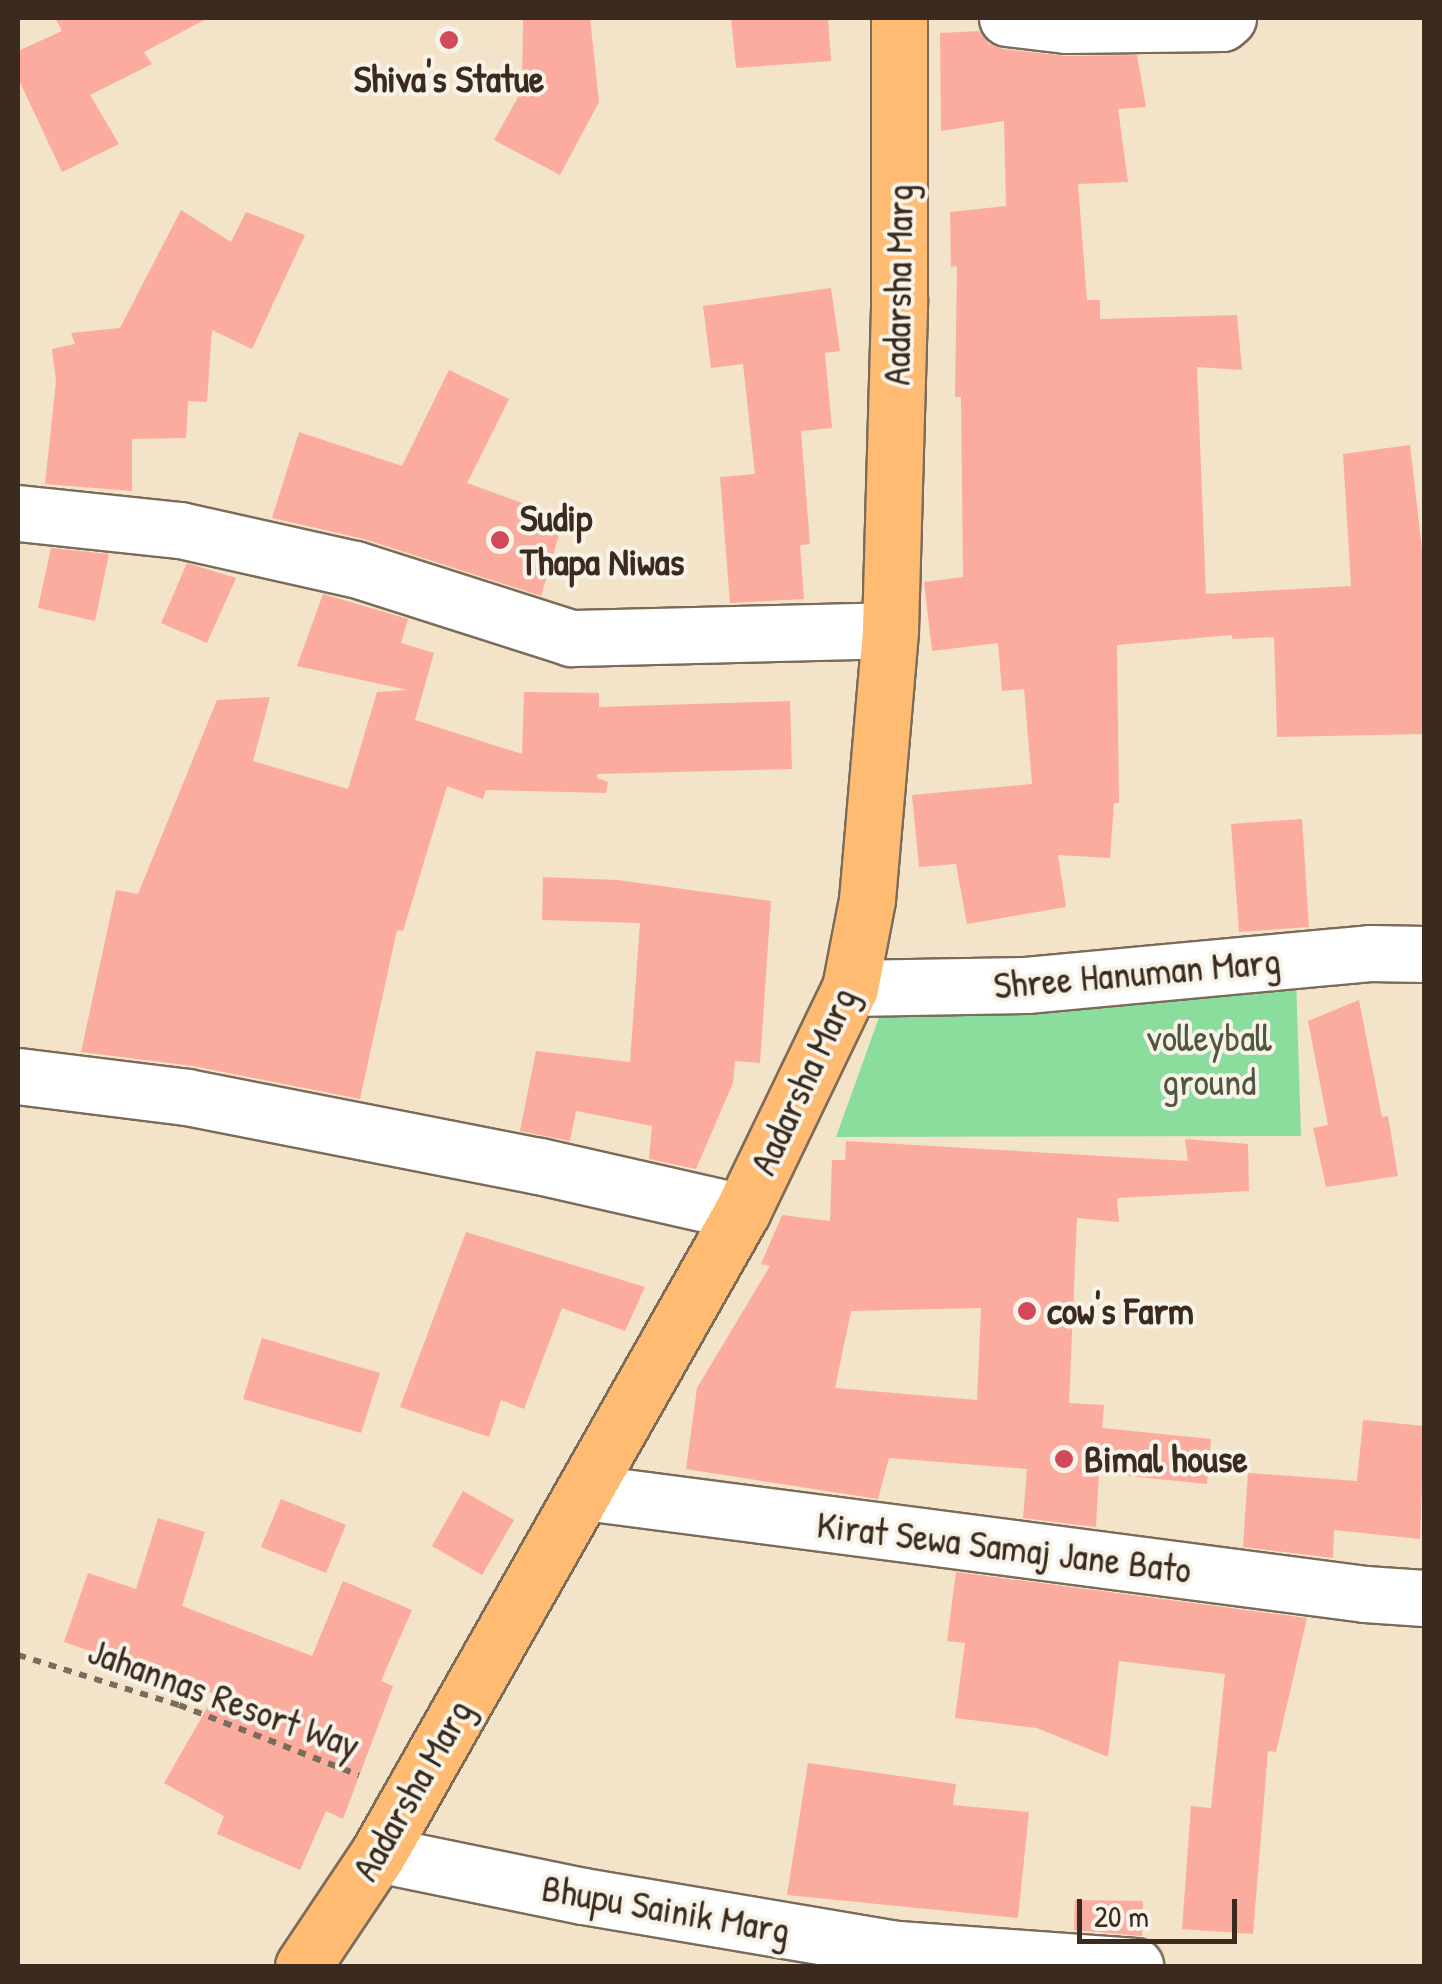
<!DOCTYPE html>
<style>
body{margin:0}
#map{position:relative;width:1442px;height:1984px;overflow:hidden;background:#f3e3c9;font-family:"Patrick Hand",sans-serif}
div>[style]{position:absolute}
.green>*{inset:0;background:#8bdd9e}
.building>*{inset:0;background:#fbac9e}
.path>*{height:6px;margin-top:-3px;transform-origin:0;background:repeating-linear-gradient(90deg,#7b6b5a 0 8px,transparent 0 16px)}
.roads{filter:drop-shadow(2px 0 #7b6b5a) drop-shadow(-2px 0 #7b6b5a) drop-shadow(0 2px #7b6b5a) drop-shadow(0 -2px #7b6b5a)}
.minor>*{height:55px;margin:-27.5px;padding:0 27.5px;transform-origin:27.5px;border-radius:27.5px;background:#fff}
.major>*{height:55px;margin:-27.5px;padding:0 27.5px;transform-origin:27.5px;border-radius:27.5px;background:#ffbb71}
.dots>*{width:28px;height:28px;translate:-50% -50%;box-sizing:border-box;border:5px solid #f7f3e8;border-radius:50%}
span{translate:-50% -50%;white-space:nowrap;text-align:center;line-height:1.15;-webkit-text-stroke:8px #f7f3e8;paint-order:stroke}
.poi-label{font-size:38px;color:#3b2a1e;font-weight:700}
.left{translate:0 -50%;text-align:left}
.street-label{font-size:38px;color:#3b2a1e}
.park-label{font-size:38px;color:#4f573e}
.frame{position:absolute;inset:0;border:20px solid #3b2a1e;pointer-events:none}
.scale{position:absolute;left:1077px;top:1899px;width:160px;height:45px;box-sizing:border-box;border:5px solid #3b2a1e;border-top:0;padding-left:12px;font-size:30px;line-height:35px;white-space:nowrap;color:#3b2a1e;-webkit-text-stroke:8px #f7f3e8;paint-order:stroke}
</style>
<div id="map">
<div class="green">
<div style="clip-path:polygon(1296px 978px,1301px 1136px,836px 1137px,886px 998px)"></div>
</div>
<div class="building">
<div style="clip-path:polygon(55px 18px,208px 18px,144px 52px,152px 64px,90px 95px,119px 144px,62px 172px,18px 78px,18px 51px,62px 31px)"></div>
<div style="clip-path:polygon(523px 18px,590px 18px,599px 102px,560px 175px,494px 140px,522px 90px)"></div>
<div style="clip-path:polygon(731px 18px,828px 18px,831px 61px,736px 68px)"></div>
<div style="clip-path:polygon(979px 31px,989px 44px,1003px 49px,1066px 56px,1137px 55px,1146px 107px,1118px 109px,1128px 182px,1078px 184px,1087px 300px,1100px 300px,1100px 319px,1237px 315px,1242px 370px,1197px 367px,1206px 594px,1351px 586px,1343px 454px,1410px 445px,1424px 567px,1424px 734px,1277px 737px,1274px 637px,1232px 639px,1232px 635px,1117px 645px,1119px 803px,1114px 803px,1110px 858px,1058px 855px,1066px 907px,967px 924px,956px 864px,919px 867px,912px 795px,1032px 784px,1024px 689px,1002px 691px,998px 643px,932px 651px,924px 582px,963px 577px,961px 397px,955px 397px,957px 266px,951px 267px,950px 212px,1006px 206px,1004px 121px,941px 131px,940px 33px)"></div>
<div style="clip-path:polygon(181px 210px,231px 242px,246px 212px,305px 235px,252px 349px,212px 330px,207px 402px,188px 401px,186px 438px,132px 439px,132px 491px,45px 484px,56px 381px,52px 349px,75px 344px,71px 333px,120px 328px)"></div>
<div style="clip-path:polygon(831px 288px,840px 351px,825px 353px,832px 428px,801px 431px,810px 544px,800px 545px,804px 599px,730px 603px,720px 477px,755px 474px,743px 364px,711px 368px,703px 306px)"></div>
<div style="clip-path:polygon(449px 370px,509px 399px,467px 483px,564px 518px,541px 596px,364px 539px,272px 518px,299px 432px,402px 466px)"></div>
<div style="clip-path:polygon(51px 548px,109px 554px,95px 621px,38px 608px)"></div>
<div style="clip-path:polygon(187px 563px,236px 578px,207px 643px,161px 623px)"></div>
<div style="clip-path:polygon(323px 594px,408px 619px,401px 643px,434px 653px,415px 720px,522px 754px,524px 692px,599px 693px,599px 707px,790px 701px,792px 769px,597px 774px,597px 778px,608px 782px,606px 793px,486px 790px,483px 799px,447px 786px,403px 931px,397px 930px,360px 1099px,193px 1066px,81px 1052px,116px 890px,138px 894px,217px 700px,270px 697px,253px 761px,348px 789px,377px 692px,408px 690px,297px 666px)"></div>
<div style="clip-path:polygon(1302px 819px,1309px 927px,1239px 932px,1231px 824px)"></div>
<div style="clip-path:polygon(543px 877px,617px 880px,771px 901px,760px 1063px,735px 1061px,733px 1083px,696px 1169px,649px 1159px,652px 1126px,576px 1111px,570px 1141px,520px 1131px,536px 1051px,630px 1062px,640px 923px,542px 920px)"></div>
<div style="clip-path:polygon(1359px 1000px,1382px 1117px,1388px 1116px,1398px 1176px,1326px 1187px,1313px 1128px,1328px 1125px,1308px 1021px)"></div>
<div style="clip-path:polygon(evenodd,1185px 1139px,1248px 1144px,1249px 1191px,1117px 1198px,1119px 1222px,1077px 1218px,1069px 1403px,1104px 1405px,1102px 1428px,1211px 1439px,1207px 1484px,1099px 1473px,1096px 1527px,1023px 1518px,1027px 1469px,889px 1458px,878px 1499px,686px 1469px,697px 1388px,770px 1266px,761px 1264px,782px 1215px,830px 1221px,832px 1160px,845px 1160px,846px 1141px,1188px 1161px,1185px 1139px,981px 1308px,977px 1400px,835px 1388px,851px 1311px,981px 1308px)"></div>
<div style="clip-path:polygon(466px 1232px,645px 1287px,625px 1331px,562px 1308px,524px 1409px,501px 1400px,489px 1437px,400px 1407px)"></div>
<div style="clip-path:polygon(262px 1338px,380px 1373px,361px 1433px,243px 1399px)"></div>
<div style="clip-path:polygon(1363px 1420px,1424px 1426px,1420px 1539px,1334px 1530px,1333px 1558px,1243px 1547px,1248px 1473px,1357px 1481px)"></div>
<div style="clip-path:polygon(463px 1491px,514px 1520px,482px 1575px,432px 1546px)"></div>
<div style="clip-path:polygon(281px 1499px,346px 1525px,326px 1573px,261px 1547px)"></div>
<div style="clip-path:polygon(158px 1518px,205px 1532px,182px 1606px,312px 1656px,343px 1581px,412px 1610px,381px 1681px,393px 1686px,343px 1819px,326px 1811px,300px 1870px,217px 1834px,224px 1816px,164px 1783px,215px 1694px,64px 1642px,88px 1573px,136px 1589px)"></div>
<div style="clip-path:polygon(956px 1572px,1307px 1618px,1276px 1752px,1268px 1751px,1253px 1934px,1182px 1929px,1191px 1806px,1211px 1808px,1225px 1674px,1119px 1661px,1108px 1757px,1037px 1728px,955px 1718px,965px 1643px,947px 1641px)"></div>
<div style="clip-path:polygon(808px 1763px,956px 1784px,953px 1805px,1029px 1812px,1018px 1918px,787px 1895px)"></div>
<div style="clip-path:polygon(1075px 1900px,1143px 1901px,1142px 1936px,1074px 1930px)"></div>
</div>
<div class="path">
<div style="left:18px;top:1655px;width:169px;rotate:17.3deg"></div>
<div style="left:179px;top:1705px;width:193px;rotate:21.3deg"></div>
</div>
<div class="roads">
<div class="minor">
<div style="left:1007px;top:18px;width:59px;rotate:6.8deg"></div>
<div style="left:1066px;top:25px;width:156px;rotate:-0.7deg"></div>
<div style="left:1222px;top:23px;width:8px;rotate:-40deg"></div>
<div style="left:18px;top:513px;width:163px;rotate:6deg"></div>
<div style="left:180px;top:530px;width:179px;rotate:12.6deg"></div>
<div style="left:355px;top:569px;width:227px;rotate:17.7deg"></div>
<div style="left:571px;top:638px;width:319px;rotate:-1.4deg"></div>
<div style="left:850px;top:988px;width:176px;rotate:-1deg"></div>
<div style="left:1026px;top:985px;width:345px;rotate:-5.3deg"></div>
<div style="left:1370px;top:953px;width:54px;rotate:1.1deg"></div>
<div style="left:18px;top:1076px;width:170px;rotate:7.1deg"></div>
<div style="left:187px;top:1097px;width:359px;rotate:11.1deg"></div>
<div style="left:539px;top:1166px;width:208px;rotate:12.8deg"></div>
<div style="left:585px;top:1492px;width:787px;rotate:7.45deg"></div>
<div style="left:1365px;top:1594px;width:59px;rotate:3.9deg"></div>
<div style="left:378px;top:1854px;width:209px;rotate:11.6deg"></div>
<div style="left:583px;top:1896px;width:318px;rotate:9.6deg"></div>
<div style="left:897px;top:1949px;width:239px;rotate:4.1deg"></div>
</div>
<div class="major">
<div style="left:303px;top:1966px;width:135px;rotate:-56.2deg"></div>
<div style="left:378px;top:1854px;width:738px;rotate:-60.45deg"></div>
<div style="left:742px;top:1212px;width:249px;rotate:-64.3deg"></div>
<div style="left:850px;top:988px;width:90px;rotate:-79.1deg"></div>
<div style="left:867px;top:900px;width:271px;rotate:-85.1deg"></div>
<div style="left:890px;top:630px;width:331px;rotate:-88.4deg"></div>
<div style="left:899px;top:299px;width:281px;rotate:-90deg"></div>
</div>
</div>
<div class="dots">
<div style="left:449px;top:40px;background:#d1495b"></div>
<div style="left:500px;top:540px;background:#d1495b"></div>
<div style="left:1027px;top:1311px;background:#d1495b"></div>
<div style="left:1064px;top:1459px;background:#d1495b"></div>
</div>
<div class="poi-label">
<span style="left:449px;top:79px">Shiva's Statue</span>
<span class="left" style="left:520px;top:540px">Sudip<br>Thapa Niwas</span>
<span class="left" style="left:1047px;top:1311px">cow's Farm</span>
<span class="left" style="left:1084px;top:1459px">Bimal house</span>
</div>
<div class="street-label">
<span style="left:898px;top:285px;rotate:-89deg">Aadarsha Marg</span>
<span style="left:1137px;top:973px;rotate:-5deg">Shree Hanuman Marg</span>
<span style="left:803px;top:1081px;rotate:-65deg">Aadarsha Marg</span>
<span style="left:1004px;top:1547px;rotate:7deg">Kirat Sewa Samaj Jane Bato</span>
<span style="left:224px;top:1698px;rotate:20deg">Jahannas Resort Way</span>
<span style="left:412px;top:1790px;rotate:-60deg">Aadarsha Marg</span>
<span style="left:666px;top:1909px;rotate:10deg">Bhupu Sainik Marg</span>
</div>
<div class="park-label">
<span style="left:1209px;top:1060px">volleyball<br>ground</span>
</div>
<div class="frame"></div>
<div class="scale">20 m</div>
</div>
